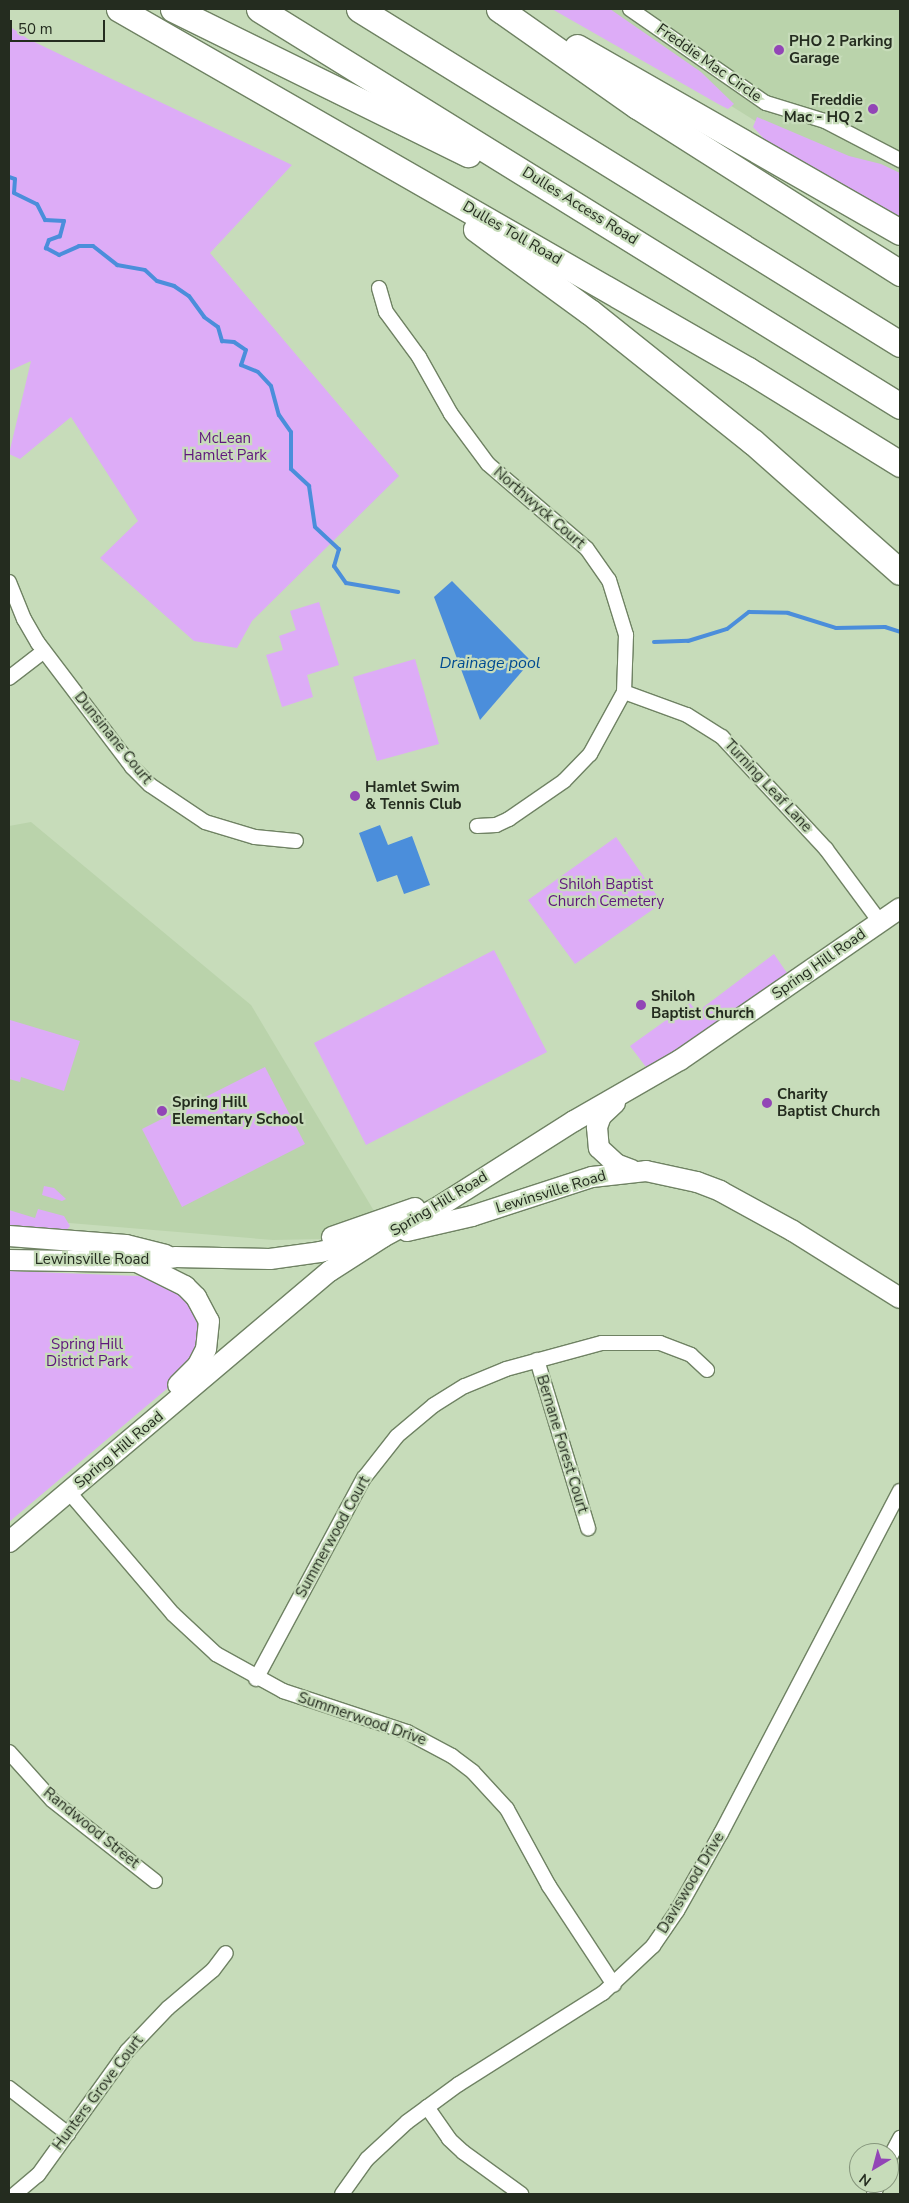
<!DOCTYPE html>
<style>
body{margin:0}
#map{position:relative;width:909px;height:2203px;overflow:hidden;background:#c7dcba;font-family:"Nunito Sans",sans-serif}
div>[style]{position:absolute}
.built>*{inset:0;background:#bad3ab}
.green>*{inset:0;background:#ddacf7}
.water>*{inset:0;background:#4b8edb}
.stream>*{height:4px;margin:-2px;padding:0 2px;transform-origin:2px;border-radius:2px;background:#4b8edb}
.roads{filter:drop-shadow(1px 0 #6f8263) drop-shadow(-1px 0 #6f8263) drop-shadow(0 1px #6f8263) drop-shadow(0 -1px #6f8263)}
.street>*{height:14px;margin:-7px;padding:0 7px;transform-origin:7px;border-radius:7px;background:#fff}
.secondary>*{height:20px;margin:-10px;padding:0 10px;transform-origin:10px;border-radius:10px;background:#fff}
.highway>*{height:25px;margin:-12.5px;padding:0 12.5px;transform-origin:12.5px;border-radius:12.5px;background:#fff}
.dots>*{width:14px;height:14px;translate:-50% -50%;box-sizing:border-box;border:2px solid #c7dcba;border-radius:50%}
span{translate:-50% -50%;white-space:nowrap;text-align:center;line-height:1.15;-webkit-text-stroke:4.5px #c7dcba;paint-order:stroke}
.poi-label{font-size:15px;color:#242c1f;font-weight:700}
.left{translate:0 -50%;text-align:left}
.right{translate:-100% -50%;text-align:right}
.street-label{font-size:15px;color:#242c1f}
.park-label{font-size:15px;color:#5f167d}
.water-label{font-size:16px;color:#004b91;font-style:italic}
.frame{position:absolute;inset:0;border:10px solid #242c1f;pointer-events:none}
.north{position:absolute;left:849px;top:2143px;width:50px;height:50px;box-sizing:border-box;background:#c7dcba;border:1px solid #86967c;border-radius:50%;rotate:217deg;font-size:14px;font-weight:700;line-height:20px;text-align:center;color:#242c1f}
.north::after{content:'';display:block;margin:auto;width:18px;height:22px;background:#9245b6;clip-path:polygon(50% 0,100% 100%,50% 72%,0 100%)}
.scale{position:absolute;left:10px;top:20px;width:95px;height:22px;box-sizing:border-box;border:2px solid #242c1f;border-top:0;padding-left:6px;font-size:15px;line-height:18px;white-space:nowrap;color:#242c1f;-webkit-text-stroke:4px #c7dcba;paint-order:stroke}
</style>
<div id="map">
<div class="built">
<div style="clip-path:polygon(577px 9px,900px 9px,900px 212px)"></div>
<div style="clip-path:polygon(31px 822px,251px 1005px,383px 1226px,321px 1239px,273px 1240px,9px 1218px,9px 826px)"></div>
</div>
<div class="green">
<div style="clip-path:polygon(552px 9px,610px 9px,701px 72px,734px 104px,728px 109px,720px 105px)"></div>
<div style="clip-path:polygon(9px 26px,28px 39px,292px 165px,210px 253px,399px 476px,252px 621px,237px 648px,194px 641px,100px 558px,138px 521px,71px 417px,20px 459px,9px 454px,31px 361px,9px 371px)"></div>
<div style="clip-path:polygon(757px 117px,849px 156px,881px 164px,900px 173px,900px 217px,766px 141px,753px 127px)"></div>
<div style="clip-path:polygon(319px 602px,339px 665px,307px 675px,313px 697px,282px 707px,266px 655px,283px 650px,279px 636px,296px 630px,290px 611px)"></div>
<div style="clip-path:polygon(415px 659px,439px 744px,377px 761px,353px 677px)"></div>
<div style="clip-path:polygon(616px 837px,662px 903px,575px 964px,528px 900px)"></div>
<div style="clip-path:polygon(494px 950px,547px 1052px,366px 1145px,314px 1043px)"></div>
<div style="clip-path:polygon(774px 954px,787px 973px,649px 1071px,630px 1046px,690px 1003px,697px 1012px)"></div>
<div style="clip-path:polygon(10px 1020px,80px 1041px,64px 1091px,21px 1077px,20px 1082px,9px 1079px)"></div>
<div style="clip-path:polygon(265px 1067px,305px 1144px,182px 1207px,142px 1129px)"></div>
<div style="clip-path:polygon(44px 1186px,54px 1188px,66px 1199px,62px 1201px,42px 1195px)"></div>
<div style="clip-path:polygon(38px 1209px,64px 1216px,70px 1226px,65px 1232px,9px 1229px,9px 1210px,35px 1218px)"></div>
<div style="clip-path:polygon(9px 1271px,138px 1276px,162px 1282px,186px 1293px,203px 1328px,188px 1371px,9px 1522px)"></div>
</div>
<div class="water">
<div style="clip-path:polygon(452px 581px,531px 661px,480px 720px,434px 597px)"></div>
<div style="clip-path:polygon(380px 825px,388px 845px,412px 836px,430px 885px,404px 894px,397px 875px,377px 882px,359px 833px)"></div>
</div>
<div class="stream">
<div style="left:9px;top:177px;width:6px;rotate:18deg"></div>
<div style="left:15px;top:179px;width:14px;rotate:94deg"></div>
<div style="left:14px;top:193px;width:25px;rotate:26deg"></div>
<div style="left:37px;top:204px;width:18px;rotate:63deg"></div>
<div style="left:45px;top:220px;width:19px;rotate:3deg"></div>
<div style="left:64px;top:221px;width:16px;rotate:105deg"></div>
<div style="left:60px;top:236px;width:12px;rotate:160deg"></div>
<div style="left:49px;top:240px;width:9px;rotate:111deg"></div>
<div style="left:46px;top:248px;width:15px;rotate:28deg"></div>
<div style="left:59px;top:255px;width:22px;rotate:-24deg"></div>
<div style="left:79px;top:246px;width:14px"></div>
<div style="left:93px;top:246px;width:31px;rotate:38deg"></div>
<div style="left:117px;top:265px;width:28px;rotate:10deg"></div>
<div style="left:145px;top:270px;width:16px;rotate:43deg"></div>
<div style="left:157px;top:281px;width:18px;rotate:16deg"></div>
<div style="left:174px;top:286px;width:18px;rotate:34deg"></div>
<div style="left:189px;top:296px;width:26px;rotate:54deg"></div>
<div style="left:204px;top:317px;width:17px;rotate:36deg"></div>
<div style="left:218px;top:327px;width:15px;rotate:74deg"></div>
<div style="left:222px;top:341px;width:12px;rotate:5deg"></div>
<div style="left:234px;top:342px;width:14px;rotate:34deg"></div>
<div style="left:246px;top:350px;width:16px;rotate:108deg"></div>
<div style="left:241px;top:365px;width:18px;rotate:22deg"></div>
<div style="left:258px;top:372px;width:19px;rotate:47deg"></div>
<div style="left:271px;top:386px;width:30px;rotate:75deg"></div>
<div style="left:279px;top:415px;width:21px;rotate:55deg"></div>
<div style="left:291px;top:432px;width:37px;rotate:90deg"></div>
<div style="left:291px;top:469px;width:25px;rotate:43deg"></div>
<div style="left:309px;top:486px;width:41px;rotate:81.7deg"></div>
<div style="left:315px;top:527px;width:33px;rotate:43deg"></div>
<div style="left:339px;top:549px;width:18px;rotate:106deg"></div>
<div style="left:334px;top:566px;width:21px;rotate:55deg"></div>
<div style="left:346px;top:583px;width:53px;rotate:9.8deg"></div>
<div style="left:654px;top:642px;width:34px;rotate:-2deg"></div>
<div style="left:688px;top:641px;width:41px;rotate:-17.1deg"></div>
<div style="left:727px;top:629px;width:28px;rotate:-38deg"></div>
<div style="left:749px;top:612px;width:39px;rotate:1deg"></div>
<div style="left:788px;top:613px;width:50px;rotate:17.4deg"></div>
<div style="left:836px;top:628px;width:49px;rotate:-1.2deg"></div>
<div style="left:885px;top:627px;width:16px;rotate:18deg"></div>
</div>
<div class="roads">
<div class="street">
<div style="left:630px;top:9px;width:165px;rotate:34.7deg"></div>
<div style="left:766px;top:103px;width:62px;rotate:17deg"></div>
<div style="left:825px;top:121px;width:85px;rotate:27.5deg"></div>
<div style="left:379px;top:288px;width:25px;rotate:74deg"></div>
<div style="left:386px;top:312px;width:56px;rotate:53.7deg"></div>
<div style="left:419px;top:357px;width:65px;rotate:60.7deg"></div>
<div style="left:451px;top:414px;width:62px;rotate:53.5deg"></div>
<div style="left:488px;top:464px;width:130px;rotate:40.6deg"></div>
<div style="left:587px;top:549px;width:38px;rotate:55deg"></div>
<div style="left:609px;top:580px;width:58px;rotate:72.8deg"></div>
<div style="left:626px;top:635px;width:57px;rotate:92deg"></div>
<div style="left:624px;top:692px;width:71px;rotate:118.7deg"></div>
<div style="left:590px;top:754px;width:37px;rotate:134deg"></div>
<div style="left:564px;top:781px;width:67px;rotate:145.4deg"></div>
<div style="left:509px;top:819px;width:14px;rotate:155deg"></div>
<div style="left:496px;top:825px;width:19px;rotate:177deg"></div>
<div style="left:9px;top:582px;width:40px;rotate:68deg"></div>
<div style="left:24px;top:619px;width:28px;rotate:60deg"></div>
<div style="left:38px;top:643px;width:156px;rotate:52.8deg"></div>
<div style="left:132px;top:767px;width:25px;rotate:45deg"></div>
<div style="left:150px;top:785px;width:66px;rotate:33.9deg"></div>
<div style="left:205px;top:822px;width:52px;rotate:16.7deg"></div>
<div style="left:255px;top:837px;width:41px;rotate:5.6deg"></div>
<div style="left:9px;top:678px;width:44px;rotate:-37.6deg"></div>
<div style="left:624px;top:692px;width:67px;rotate:20.1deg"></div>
<div style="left:687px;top:715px;width:41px;rotate:32.2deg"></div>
<div style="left:722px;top:737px;width:153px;rotate:47.1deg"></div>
<div style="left:826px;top:849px;width:91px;rotate:53.5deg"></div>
<div style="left:537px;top:1360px;width:176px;rotate:73.1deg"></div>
<div style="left:68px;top:1491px;width:162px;rotate:49.5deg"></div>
<div style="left:173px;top:1614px;width:59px;rotate:42.9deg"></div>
<div style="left:216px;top:1654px;width:77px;rotate:28.9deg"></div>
<div style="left:283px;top:1691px;width:131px;rotate:18.3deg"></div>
<div style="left:407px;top:1732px;width:51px;rotate:28.1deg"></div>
<div style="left:452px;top:1756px;width:26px;rotate:37deg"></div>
<div style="left:473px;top:1772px;width:50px;rotate:47.4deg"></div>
<div style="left:507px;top:1809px;width:88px;rotate:61.4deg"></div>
<div style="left:549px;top:1886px;width:118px;rotate:56.7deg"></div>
<div style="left:256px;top:1679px;width:228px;rotate:-61.8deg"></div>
<div style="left:364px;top:1478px;width:53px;rotate:-51.8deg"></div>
<div style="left:397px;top:1436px;width:48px;rotate:-40deg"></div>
<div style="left:434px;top:1405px;width:36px;rotate:-32deg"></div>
<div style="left:465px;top:1386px;width:44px;rotate:-22.5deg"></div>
<div style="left:506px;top:1369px;width:99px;rotate:-15.2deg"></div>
<div style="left:602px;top:1343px;width:58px"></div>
<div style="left:660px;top:1343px;width:33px;rotate:21deg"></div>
<div style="left:691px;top:1355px;width:22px;rotate:43deg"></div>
<div style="left:9px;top:1752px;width:64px;rotate:48.1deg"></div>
<div style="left:52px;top:1800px;width:131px;rotate:38.2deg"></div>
<div style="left:9px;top:2088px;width:75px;rotate:37.9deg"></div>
<div style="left:427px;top:2107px;width:39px;rotate:55deg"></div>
<div style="left:449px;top:2139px;width:19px;rotate:43deg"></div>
<div style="left:463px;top:2152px;width:72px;rotate:35.9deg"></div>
<div style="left:889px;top:2159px;width:24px;rotate:-62deg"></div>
<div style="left:15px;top:2194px;width:30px;rotate:-40deg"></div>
<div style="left:38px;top:2175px;width:153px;rotate:-54.3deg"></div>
<div style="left:127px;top:2051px;width:59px;rotate:-46.4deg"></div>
<div style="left:168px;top:2008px;width:59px;rotate:-40.2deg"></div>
<div style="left:213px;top:1970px;width:21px;rotate:-53deg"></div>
<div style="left:342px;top:2194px;width:43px;rotate:-54.5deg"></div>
<div style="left:367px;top:2159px;width:54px;rotate:-42.8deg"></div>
<div style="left:407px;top:2122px;width:64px;rotate:-36.2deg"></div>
<div style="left:459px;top:2084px;width:170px;rotate:-32.3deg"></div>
<div style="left:603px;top:1993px;width:69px;rotate:-43.2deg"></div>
<div style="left:653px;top:1946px;width:42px;rotate:-55.6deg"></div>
<div style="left:677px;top:1911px;width:90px;rotate:-60.6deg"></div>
<div style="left:721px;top:1833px;width:386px;rotate:-62.4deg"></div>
<div style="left:874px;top:2194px;width:12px;rotate:-70deg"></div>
</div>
<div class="secondary">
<div style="left:615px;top:1103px;width:19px;rotate:137deg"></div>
<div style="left:601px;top:1116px;width:12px;rotate:110deg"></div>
<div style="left:597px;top:1127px;width:21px;rotate:85deg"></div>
<div style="left:599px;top:1148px;width:23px;rotate:43deg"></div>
<div style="left:616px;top:1164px;width:17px;rotate:21deg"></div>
<div style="left:407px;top:1231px;width:67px;rotate:-13deg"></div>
<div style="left:472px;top:1216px;width:126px;rotate:-18deg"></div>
<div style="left:592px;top:1177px;width:54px;rotate:-6.3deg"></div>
<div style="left:646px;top:1171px;width:52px;rotate:12.2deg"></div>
<div style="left:697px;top:1182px;width:25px;rotate:21deg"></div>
<div style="left:720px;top:1191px;width:83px;rotate:28.7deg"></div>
<div style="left:793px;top:1231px;width:126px;rotate:32.1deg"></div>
<div style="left:9px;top:1236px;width:117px;rotate:4.4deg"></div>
<div style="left:126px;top:1245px;width:41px;rotate:14deg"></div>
<div style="left:332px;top:1237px;width:88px;rotate:-19.3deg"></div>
<div style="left:9px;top:1260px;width:128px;rotate:0.9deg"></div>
<div style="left:137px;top:1262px;width:38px;rotate:-7deg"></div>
<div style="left:175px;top:1257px;width:95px;rotate:1.2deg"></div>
<div style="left:270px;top:1259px;width:50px;rotate:-8deg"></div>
<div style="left:320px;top:1252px;width:48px;rotate:-13.2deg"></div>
<div style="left:137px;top:1262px;width:54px;rotate:26.6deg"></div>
<div style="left:185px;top:1286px;width:16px;rotate:45deg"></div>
<div style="left:196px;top:1297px;width:27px;rotate:62deg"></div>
<div style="left:209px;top:1321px;width:28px;rotate:96deg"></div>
<div style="left:206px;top:1349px;width:18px;rotate:117deg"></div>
<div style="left:198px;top:1365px;width:28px;rotate:135deg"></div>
<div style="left:9px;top:1542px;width:420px;rotate:-40.2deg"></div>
<div style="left:330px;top:1271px;width:63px;rotate:-32.7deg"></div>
<div style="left:383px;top:1237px;width:65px;rotate:-28.5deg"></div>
<div style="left:440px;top:1206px;width:159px;rotate:-32.4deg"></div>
<div style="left:574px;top:1121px;width:122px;rotate:-29.9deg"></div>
<div style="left:680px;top:1060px;width:267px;rotate:-34.6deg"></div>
</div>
<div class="highway">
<div style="left:119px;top:9px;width:725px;rotate:29.85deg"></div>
<div style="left:748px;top:370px;width:179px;rotate:31.7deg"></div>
<div style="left:173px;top:9px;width:329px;rotate:26.2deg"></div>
<div style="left:259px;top:9px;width:754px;rotate:31.77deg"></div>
<div style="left:359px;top:9px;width:636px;rotate:31.77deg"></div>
<div style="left:499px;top:9px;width:169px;rotate:35.1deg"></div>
<div style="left:637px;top:106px;width:312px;rotate:32.4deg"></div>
<div style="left:577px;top:47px;width:372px;rotate:29.8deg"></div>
<div style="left:476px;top:229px;width:141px;rotate:36.1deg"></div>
<div style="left:590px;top:312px;width:208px;rotate:38.6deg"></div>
<div style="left:753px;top:442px;width:196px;rotate:41.5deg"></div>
</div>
</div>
<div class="dots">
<div style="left:779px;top:50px;background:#9245b6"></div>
<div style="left:873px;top:109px;background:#9245b6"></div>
<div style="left:355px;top:796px;background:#9245b6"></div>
<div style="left:641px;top:1005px;background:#9245b6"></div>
<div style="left:767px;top:1103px;background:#9245b6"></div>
<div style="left:162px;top:1111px;background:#9245b6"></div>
</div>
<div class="poi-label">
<span class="left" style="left:789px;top:50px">PHO 2 Parking<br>Garage</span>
<span class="right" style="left:863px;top:109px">Freddie<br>Mac - HQ 2</span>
<span class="left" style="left:365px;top:796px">Hamlet Swim<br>&amp; Tennis Club</span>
<span class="left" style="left:651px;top:1005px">Shiloh<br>Baptist Church</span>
<span class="left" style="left:777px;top:1103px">Charity<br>Baptist Church</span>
<span class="left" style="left:172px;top:1111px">Spring Hill<br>Elementary School</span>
</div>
<div class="street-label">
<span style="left:709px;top:63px;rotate:35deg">Freddie Mac Circle</span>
<span style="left:580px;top:206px;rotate:32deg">Dulles Access Road</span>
<span style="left:512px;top:233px;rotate:30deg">Dulles Toll Road</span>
<span style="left:539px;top:508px;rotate:41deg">Northwyck Court</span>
<span style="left:113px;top:738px;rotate:51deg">Dunsinane Court</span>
<span style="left:768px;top:786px;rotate:47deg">Turning Leaf Lane</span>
<span style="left:819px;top:964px;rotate:-35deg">Spring Hill Road</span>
<span style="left:551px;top:1192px;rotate:-17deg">Lewinsville Road</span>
<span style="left:439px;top:1204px;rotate:-31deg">Spring Hill Road</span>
<span style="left:92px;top:1260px">Lewinsville Road</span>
<span style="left:562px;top:1444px;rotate:73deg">Bernane Forest Court</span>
<span style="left:119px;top:1450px;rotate:-40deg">Spring Hill Road</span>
<span style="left:333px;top:1537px;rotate:-61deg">Summerwood Court</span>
<span style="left:362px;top:1719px;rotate:19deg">Summerwood Drive</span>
<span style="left:91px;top:1828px;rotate:39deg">Randwood Street</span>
<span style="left:691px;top:1883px;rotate:-59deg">Daviswood Drive</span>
<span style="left:98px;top:2093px;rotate:-53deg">Hunters Grove Court</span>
</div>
<div class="park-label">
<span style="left:225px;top:447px">McLean<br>Hamlet Park</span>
<span style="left:606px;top:893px">Shiloh Baptist<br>Church Cemetery</span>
<span style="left:87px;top:1353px">Spring Hill<br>District Park</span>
</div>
<div class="water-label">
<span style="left:490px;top:663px">Drainage pool</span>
</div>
<div class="frame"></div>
<div class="north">N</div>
<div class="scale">50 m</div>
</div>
